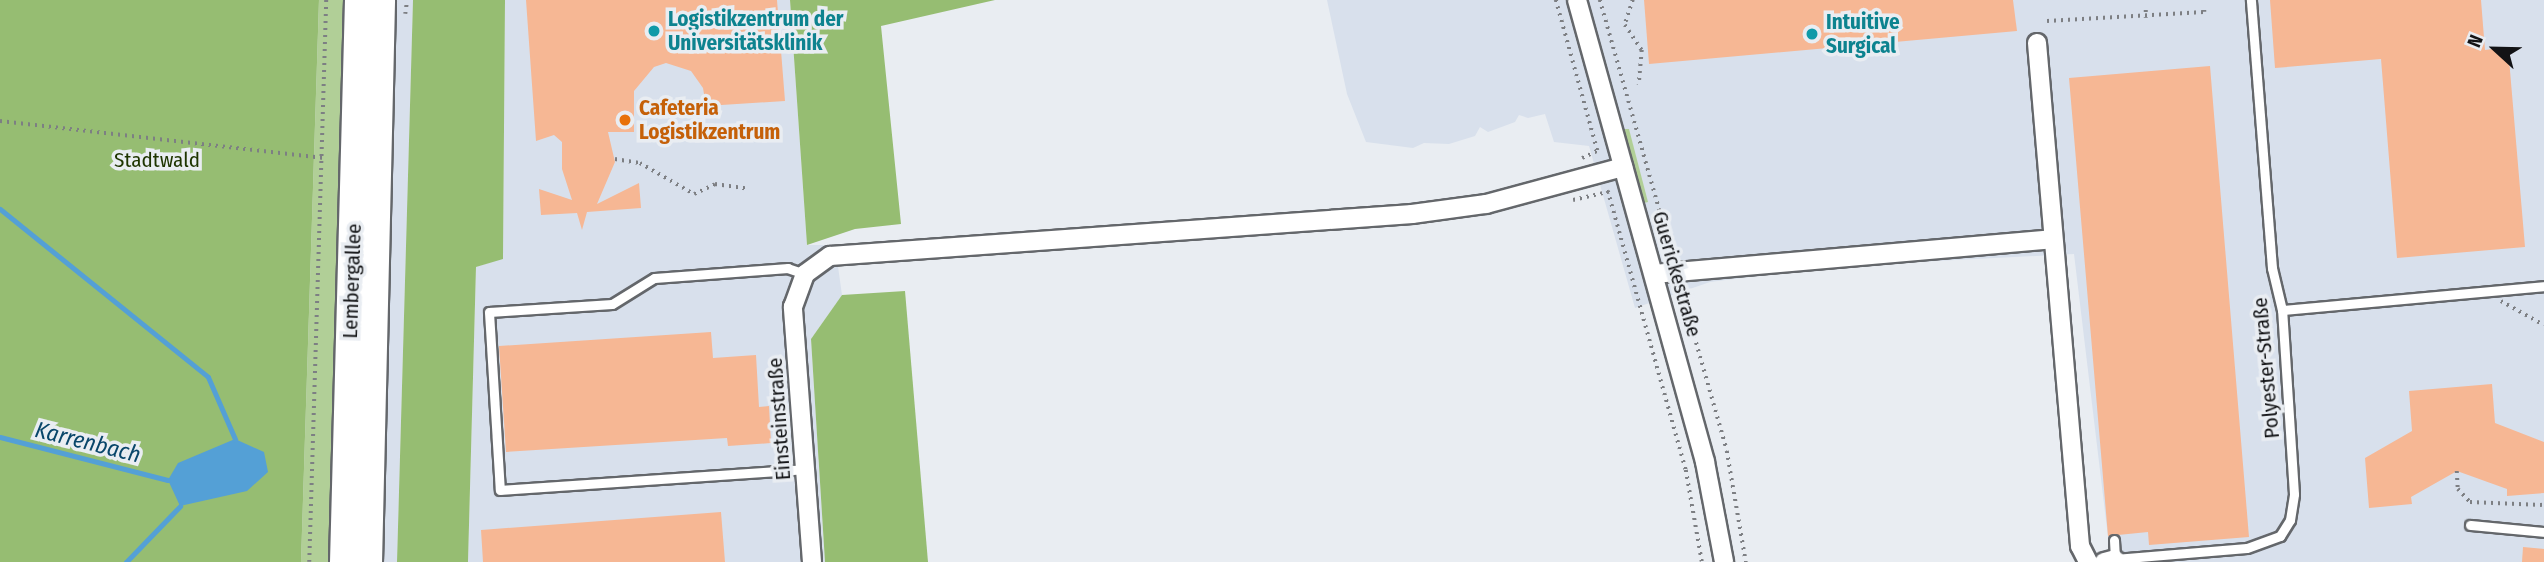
<!DOCTYPE html>
<meta charset="utf-8">
<style>
body{margin:0}
#map{position:relative;width:2544px;height:562px;overflow:hidden;background:#e9edf2;font-family:"Fira Sans Condensed",sans-serif}
div>[style]{position:absolute}
.built>*{inset:0;background:#d8e0ec}
.green>*{inset:0;background:#b1cf97}
.forest>*{inset:0;background:#96bd72}
.water>*{inset:0;background:#54a0d6}
.stream>*{height:5px;margin:-2.5px;padding:0 2.5px;transform-origin:2.5px;border-radius:2.5px;background:#54a0d6}
.building>*{inset:0;background:#f6b794}
.path>*{height:3.5px;margin-top:-1.75px;transform-origin:0;background:repeating-linear-gradient(90deg,#7d7f83 0 2px,transparent 0 7px)}
.roads{filter:drop-shadow(2px 0 #64676b) drop-shadow(-2px 0 #64676b) drop-shadow(0 2px #64676b) drop-shadow(0 -2px #64676b)}
.lane>*{height:9px;margin:-4.5px;padding:0 4.5px;transform-origin:4.5px;border-radius:4.5px;background:#fff}
.street>*{height:18px;margin:-9px;padding:0 9px;transform-origin:9px;border-radius:9px;background:#fff}
.primary>*{height:28px;margin:-14px;padding:0 14px;transform-origin:14px;border-radius:14px;background:#fff}
.dots>*{width:19px;height:19px;translate:-50% -50%;box-sizing:border-box;border:4px solid #e9edf2;border-radius:50%}
span{translate:-50% -50%;white-space:nowrap;text-align:center;line-height:1.15;-webkit-text-stroke:7px #e9edf2;paint-order:stroke}
.culture-label{font-size:21px;color:#0d838f;font-weight:700}
.left{translate:0 -50%;text-align:left}
.food-label{font-size:21px;color:#c56008;font-weight:700}
.park-label{font-size:21px;color:#1e3500}
.street-label{font-size:21px;color:#121315}
.water-label{font-size:23px;color:#08466a;font-style:italic}
.north{position:absolute;left:2460px;top:14px;width:70px;height:70px;-webkit-text-stroke:5px #e9edf2;paint-order:stroke;rotate:292deg;font-size:19px;font-weight:700;line-height:28px;text-align:center;color:#121315}
.north::after{content:'';display:block;margin:auto;width:24px;height:32px;background:#121315;clip-path:polygon(50% 0,100% 100%,50% 72%,0 100%)}
</style>
<div id="map">
<div class="built">
<div style="clip-path:polygon(347px 0,413px 0,397px 562px,334px 562px)"></div>
<div style="clip-path:polygon(505px 0,790px 0,807px 245px,835px 245px,842px 295px,811px 339px,825px 562px,468px 562px,476px 267px,503px 258px)"></div>
<div style="clip-path:polygon(1327px 0,2544px 0,2544px 562px,2111px 562px,2074px 254px,1838px 266px,1710px 282px,1635px 308px,1589px 146px,1554px 142px,1545px 114px,1528px 118px,1519px 115px,1515px 122px,1488px 132px,1480px 127px,1475px 136px,1449px 144px,1424px 143px,1413px 148px,1366px 142px,1347px 94px)"></div>
</div>
<div class="green">
<div style="clip-path:polygon(319px 0,347px 0,334px 562px,301px 562px)"></div>
<div style="clip-path:polygon(1623px 129px,1629px 129px,1648px 202px,1644px 203px)"></div>
</div>
<div class="forest">
<div style="clip-path:polygon(0 0,319px 0,301px 562px,0 562px)"></div>
<div style="clip-path:polygon(413px 0,505px 0,503px 259px,476px 267px,468px 562px,397px 562px)"></div>
<div style="clip-path:polygon(790px 0,995px 0,881px 26px,901px 224px,855px 229px,807px 245px)"></div>
<div style="clip-path:polygon(905px 291px,928px 562px,825px 562px,811px 339px,842px 295px)"></div>
</div>
<div class="water">
<div style="clip-path:polygon(235px 439px,264px 452px,268px 472px,247px 491px,180px 506px,168px 480px,178px 463px)"></div>
</div>
<div class="stream">
<div style="left:0;top:209px;width:267px;rotate:38.9deg"></div>
<div style="left:208px;top:377px;width:68px;rotate:66.5deg"></div>
<div style="left:0;top:437px;width:173px;rotate:14.4deg"></div>
<div style="left:126px;top:562px;width:78px;rotate:-46deg"></div>
</div>
<div class="building">
<div style="clip-path:polygon(526px 0,777px 0,785px 101px,706px 106px,703px 88px,691px 71px,666px 63px,654px 67px,634px 91px,634px 132px,608px 132px,615px 162px,597px 204px,639px 183px,641px 208px,587px 212px,582px 230px,577px 213px,541px 215px,539px 189px,572px 200px,562px 169px,562px 142px,554px 135px,536px 141px)"></div>
<div style="clip-path:polygon(1644px 0,2013px 0,2017px 31px,1649px 64px)"></div>
<div style="clip-path:polygon(2270px 0,2481px 0,2485px 50px,2508px 47px,2525px 247px,2397px 258px,2381px 59px,2275px 68px)"></div>
<div style="clip-path:polygon(2210px 66px,2249px 537px,2149px 545px,2148px 532px,2108px 536px,2069px 78px)"></div>
<div style="clip-path:polygon(711px 332px,713px 358px,756px 355px,759px 407px,769px 406px,771px 443px,728px 446px,727px 438px,506px 452px,499px 346px)"></div>
<div style="clip-path:polygon(2492px 384px,2495px 423px,2544px 442px,2544px 493px,2507px 496px,2507px 489px,2457px 471px,2411px 497px,2412px 504px,2369px 508px,2365px 458px,2412px 431px,2409px 391px)"></div>
<div style="clip-path:polygon(721px 512px,725px 562px,483px 562px,481px 530px)"></div>
<div style="clip-path:polygon(2523px 547px,2544px 549px,2544px 562px,2522px 562px)"></div>
</div>
<div class="path">
<div style="left:1556px;top:0;width:159px;rotate:74.6deg"></div>
<div style="left:1600px;top:0;width:268px;rotate:74.2deg"></div>
<div style="left:1633px;top:0;width:26px;rotate:108deg"></div>
<div style="left:1625px;top:25px;width:30px;rotate:56deg"></div>
<div style="left:1642px;top:50px;width:35px;rotate:95deg"></div>
<div style="left:2146px;top:10px;width:8px;rotate:90deg"></div>
<div style="left:405px;top:14px;width:14px;rotate:-82deg"></div>
<div style="left:2047px;top:21px;width:157px;rotate:-3.3deg"></div>
<div style="left:2204px;top:12px;width:6px;rotate:-90deg"></div>
<div style="left:0;top:121px;width:326px;rotate:6.5deg"></div>
<div style="left:1582px;top:158px;width:17px;rotate:-25deg"></div>
<div style="left:615px;top:159px;width:25px;rotate:9deg"></div>
<div style="left:640px;top:163px;width:62px;rotate:29.9deg"></div>
<div style="left:694px;top:194px;width:23px;rotate:-25deg"></div>
<div style="left:715px;top:184px;width:34px;rotate:8deg"></div>
<div style="left:1608px;top:191px;width:290px;rotate:74.4deg"></div>
<div style="left:1686px;top:470px;width:93px;rotate:80.1deg"></div>
<div style="left:1573px;top:200px;width:37px;rotate:-13deg"></div>
<div style="left:1681px;top:289px;width:168px;rotate:74.1deg"></div>
<div style="left:1727px;top:451px;width:113px;rotate:80.3deg"></div>
<div style="left:2501px;top:301px;width:49px;rotate:29.2deg"></div>
<div style="left:2457px;top:471px;width:18px;rotate:87deg"></div>
<div style="left:2458px;top:489px;width:18px;rotate:47deg"></div>
<div style="left:2470px;top:502px;width:74px;rotate:2.3deg"></div>
<div style="left:309px;top:562px;width:562px;rotate:-88.27deg"></div>
</div>
<div class="roads">
<div class="lane">
<div style="left:805px;top:274px;width:18px;rotate:-161deg"></div>
<div style="left:788px;top:268px;width:134px;rotate:175.7deg"></div>
<div style="left:654px;top:278px;width:49px;rotate:148.2deg"></div>
<div style="left:612px;top:304px;width:123px;rotate:176.3deg"></div>
<div style="left:489px;top:312px;width:178px;rotate:86.5deg"></div>
<div style="left:500px;top:490px;width:307px;rotate:-3.9deg"></div>
<div style="left:2282px;top:310px;width:263px;rotate:-5.2deg"></div>
<div style="left:2470px;top:525px;width:74px;rotate:5.4deg"></div>
<div style="left:2114px;top:540px;width:19px;rotate:87deg"></div>
<div style="left:2115px;top:559px;width:132px;rotate:-4.8deg"></div>
<div style="left:2247px;top:548px;width:35px;rotate:-20deg"></div>
<div style="left:2280px;top:536px;width:19px;rotate:-58deg"></div>
<div style="left:2290px;top:520px;width:26px;rotate:-81deg"></div>
<div style="left:2294px;top:494px;width:184px;rotate:-93.7deg"></div>
<div style="left:2282px;top:310px;width:43px;rotate:-103.4deg"></div>
<div style="left:2272px;top:268px;width:269px;rotate:-94.5deg"></div>
</div>
<div class="street">
<div style="left:1577px;top:0;width:479px;rotate:74.5deg"></div>
<div style="left:1705px;top:462px;width:102px;rotate:79.2deg"></div>
<div style="left:2037px;top:43px;width:505px;rotate:85.11deg"></div>
<div style="left:2080px;top:546px;width:18px;rotate:63deg"></div>
<div style="left:1654px;top:274px;width:399px;rotate:-5deg"></div>
<div style="left:812px;top:562px;width:256px;rotate:-94.3deg"></div>
<div style="left:793px;top:307px;width:35px;rotate:-70deg"></div>
<div style="left:805px;top:274px;width:31px;rotate:-36deg"></div>
<div style="left:830px;top:256px;width:584px;rotate:-4.13deg"></div>
<div style="left:1412px;top:214px;width:75px;rotate:-7.7deg"></div>
<div style="left:1486px;top:204px;width:142px;rotate:-15.1deg"></div>
<div style="left:2104px;top:562px;width:11px;rotate:-15deg"></div>
</div>
<div class="primary">
<div style="left:344px;top:562px;width:562px;rotate:-88.47deg"></div>
<div style="left:368px;top:562px;width:562px;rotate:-88.67deg"></div>
</div>
</div>
<div class="dots">
<div style="left:654px;top:31px;background:#0f9aa8"></div>
<div style="left:1812px;top:34px;background:#0f9aa8"></div>
<div style="left:625px;top:120px;background:#e8710a"></div>
</div>
<div class="culture-label">
<span class="left" style="left:668px;top:31px">Logistikzentrum der<br>Universitätsklinik</span>
<span class="left" style="left:1826px;top:34px">Intuitive<br>Surgical</span>
</div>
<div class="food-label">
<span class="left" style="left:639px;top:120px">Cafeteria<br>Logistikzentrum</span>
</div>
<div class="park-label">
<span style="left:157px;top:160px">Stadtwald</span>
</div>
<div class="street-label">
<span style="left:1677px;top:274px;rotate:74deg">Guerickestraße</span>
<span style="left:352px;top:281px;rotate:-88deg">Lembergallee</span>
<span style="left:2266px;top:368px;rotate:-95deg">Polyester-Straße</span>
<span style="left:779px;top:419px;rotate:-94deg">Einsteinstraße</span>
</div>
<div class="water-label">
<span style="left:88px;top:442px;rotate:14deg">Karrenbach</span>
</div>
<div class="north">N</div>
</div>
